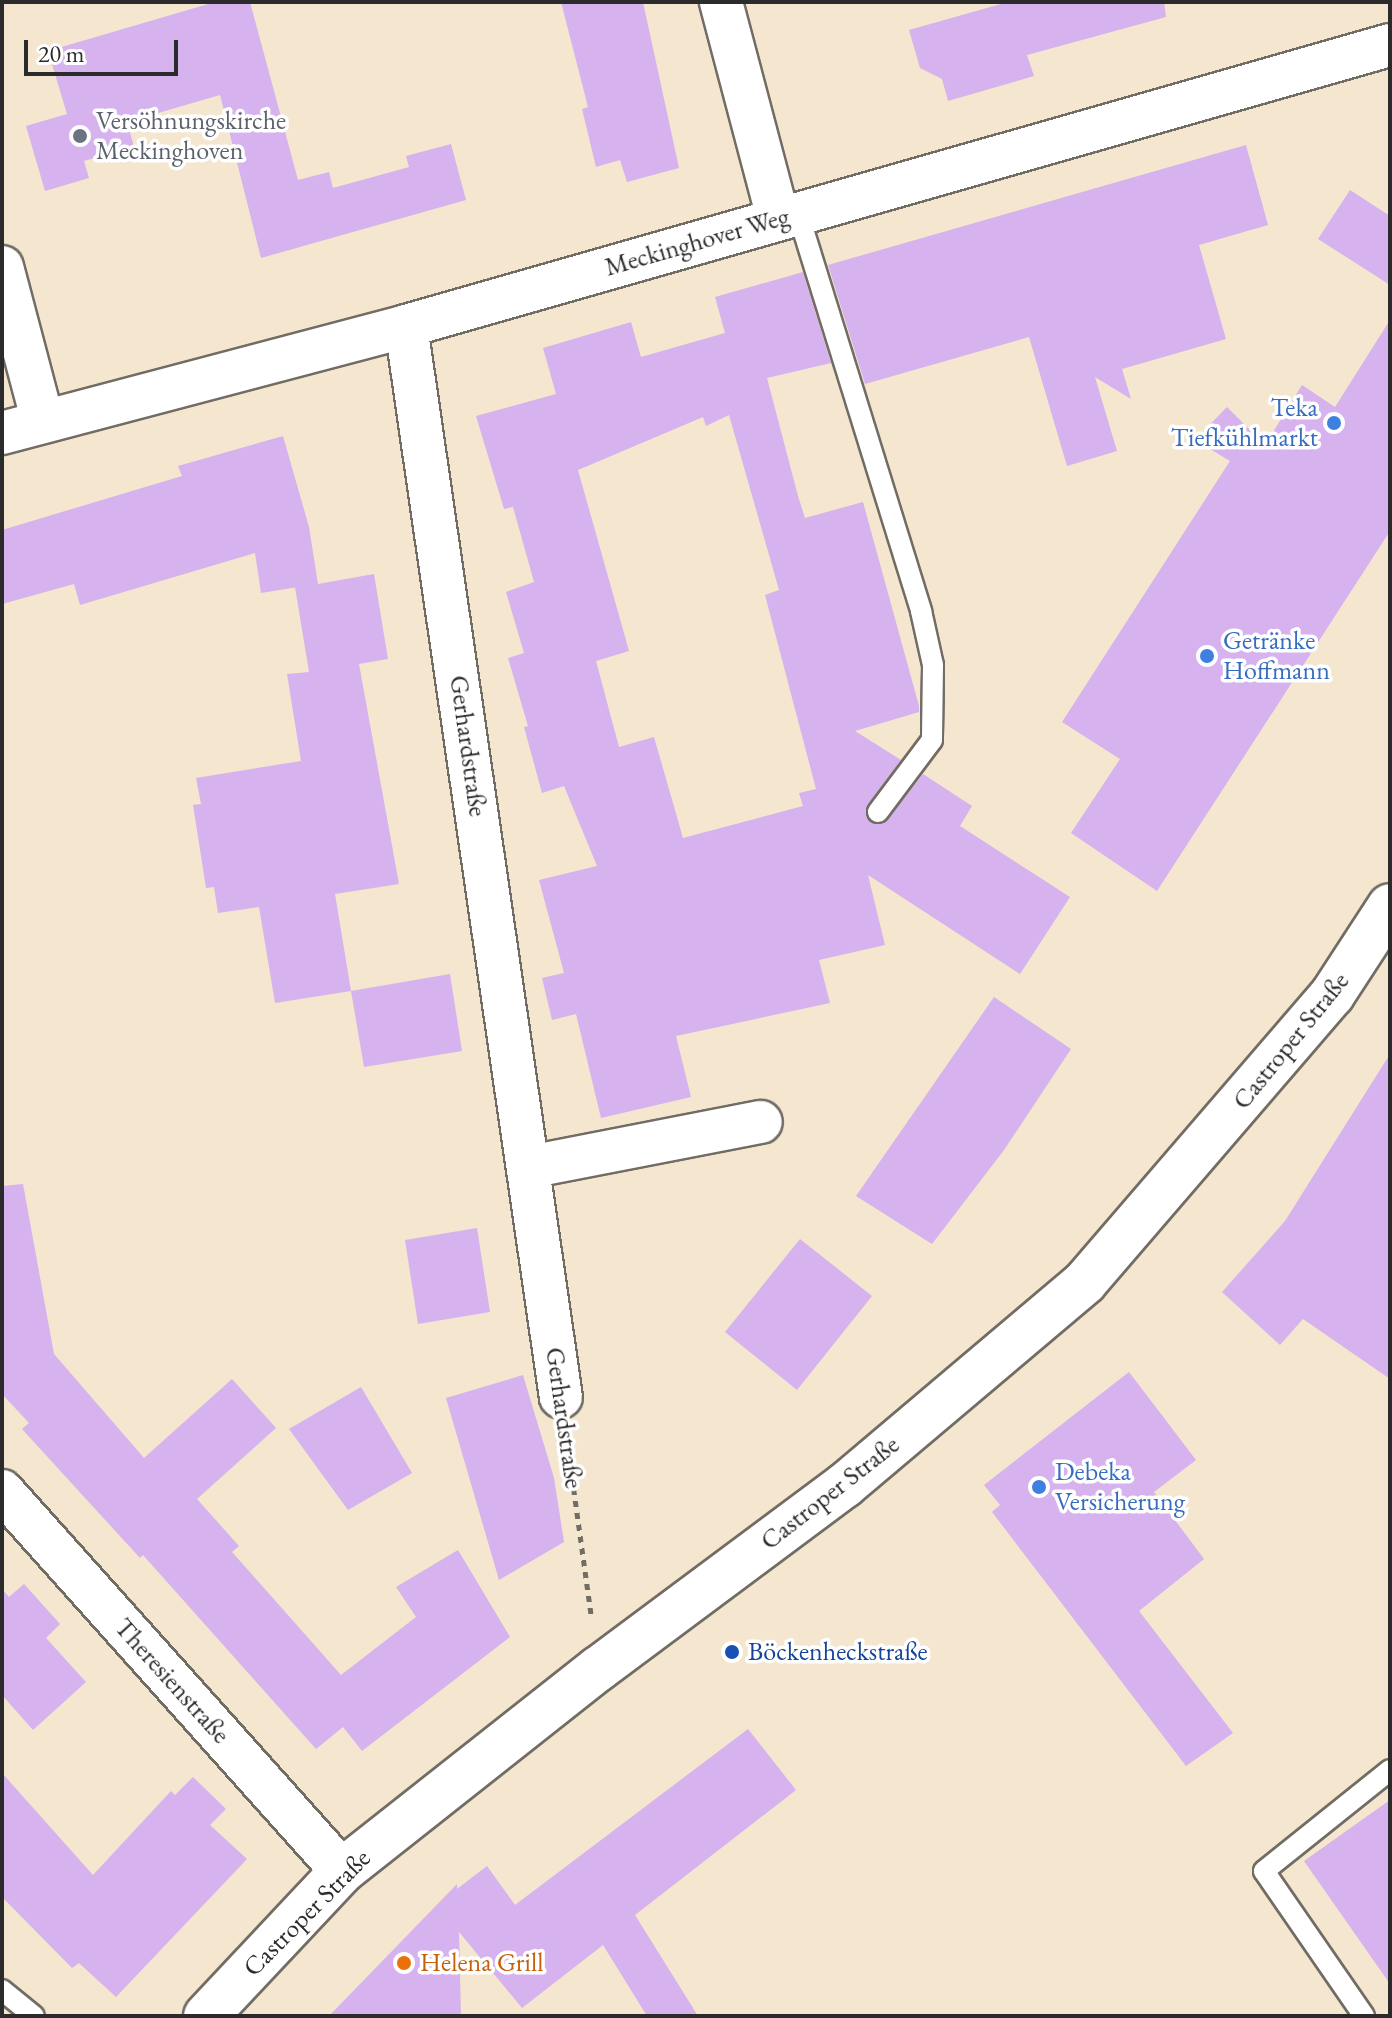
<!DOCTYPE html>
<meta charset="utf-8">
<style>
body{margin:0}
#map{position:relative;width:1392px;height:2018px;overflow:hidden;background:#f4e6cf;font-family:"EB Garamond",serif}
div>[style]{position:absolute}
.building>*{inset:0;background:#d6b2ee}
.path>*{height:5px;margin-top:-2.5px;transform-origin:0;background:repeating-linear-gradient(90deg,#716c64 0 6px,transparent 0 12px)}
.roads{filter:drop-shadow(2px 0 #716c64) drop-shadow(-2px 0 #716c64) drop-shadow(0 2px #716c64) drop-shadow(0 -2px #716c64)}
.lane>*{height:20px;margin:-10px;padding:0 10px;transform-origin:10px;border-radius:10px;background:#fff}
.street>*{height:42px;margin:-21px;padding:0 21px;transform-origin:21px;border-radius:21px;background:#fff}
.primary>*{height:44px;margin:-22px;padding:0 22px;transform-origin:22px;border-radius:22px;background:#fff}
.dots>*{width:22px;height:22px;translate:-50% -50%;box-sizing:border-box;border:4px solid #fff;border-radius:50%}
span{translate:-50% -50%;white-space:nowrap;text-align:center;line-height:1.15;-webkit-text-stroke:7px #fff;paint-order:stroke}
.worship-label{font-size:26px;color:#5b616d}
.left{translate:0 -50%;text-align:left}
.street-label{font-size:26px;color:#2b2b2b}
.shop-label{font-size:26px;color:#366cbe}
.right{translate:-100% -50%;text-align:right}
.transit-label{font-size:26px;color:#164399}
.food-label{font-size:26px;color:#c56008}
.frame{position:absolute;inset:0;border:4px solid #2b2b2b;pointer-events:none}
.scale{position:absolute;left:24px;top:40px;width:154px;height:36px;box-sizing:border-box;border:4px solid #2b2b2b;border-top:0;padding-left:10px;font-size:24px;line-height:28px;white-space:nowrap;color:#2b2b2b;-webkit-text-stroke:6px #fff;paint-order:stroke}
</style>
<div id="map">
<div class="building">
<div style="clip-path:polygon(215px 2px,250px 2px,298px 180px,329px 172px,333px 188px,409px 167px,406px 156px,451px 144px,466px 200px,261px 258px,220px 95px,127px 122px,134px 147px,84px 161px,89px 178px,45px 191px,26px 126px,67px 114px,48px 51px)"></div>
<div style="clip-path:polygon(561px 2px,643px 2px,679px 168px,627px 182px,620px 160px,596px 167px,582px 109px,588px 107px)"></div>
<div style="clip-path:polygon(1008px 2px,1164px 2px,1166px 17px,1027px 55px,1034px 76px,948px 101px,942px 79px,920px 68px,909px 30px)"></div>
<div style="clip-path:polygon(1246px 145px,1268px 225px,1199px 245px,1226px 339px,1122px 369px,1131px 399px,1095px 377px,1117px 451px,1067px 466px,1029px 337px,865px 384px,828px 265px)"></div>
<div style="clip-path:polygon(1350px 190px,1390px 216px,1390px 285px,1318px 239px)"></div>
<div style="clip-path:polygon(evenodd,803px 272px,831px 363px,767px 378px,798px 496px,805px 518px,863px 502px,919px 706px,919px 712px,855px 731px,901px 760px,868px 804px,866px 818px,884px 824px,923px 774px,972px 806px,960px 826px,1070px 897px,1020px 974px,868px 875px,885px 945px,819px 960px,830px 1003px,676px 1036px,691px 1097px,601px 1118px,576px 1014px,552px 1020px,542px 978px,564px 973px,539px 880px,597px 866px,564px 786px,542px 793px,524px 727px,528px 726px,508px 658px,524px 653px,506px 592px,534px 582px,513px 507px,504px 509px,476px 416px,556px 394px,543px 348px,631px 322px,641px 357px,725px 333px,715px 297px,803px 272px,729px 415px,779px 590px,765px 595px,816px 789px,799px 793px,803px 806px,683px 838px,654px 737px,619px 747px,596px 661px,629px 651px,578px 470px,703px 417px,706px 426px,729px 415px)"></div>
<div style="clip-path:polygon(1390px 320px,1390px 531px,1157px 891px,1071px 833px,1120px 759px,1062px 722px,1230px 461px,1195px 440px,1227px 407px,1265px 445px,1302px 385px,1335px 407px)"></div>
<div style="clip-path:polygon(283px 436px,309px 527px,318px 584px,374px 574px,388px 659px,359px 664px,399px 884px,335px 894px,351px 991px,275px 1003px,259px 907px,218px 913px,214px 887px,206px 888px,193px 805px,201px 804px,196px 778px,301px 761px,287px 674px,309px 672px,295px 587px,310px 585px,261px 593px,255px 553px,80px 605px,74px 584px,2px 604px,2px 530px,182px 476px,178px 466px)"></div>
<div style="clip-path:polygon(450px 974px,462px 1051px,364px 1067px,351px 991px)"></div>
<div style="clip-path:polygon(994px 997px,1071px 1049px,1004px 1150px,932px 1244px,856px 1196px)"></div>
<div style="clip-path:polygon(1390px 1054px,1390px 1379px,1303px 1319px,1280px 1345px,1222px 1292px,1285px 1221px)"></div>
<div style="clip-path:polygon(23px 1184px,54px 1354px,144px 1458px,232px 1379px,276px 1428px,197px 1499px,239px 1546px,232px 1552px,341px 1675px,416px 1617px,396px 1587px,458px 1550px,510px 1637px,362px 1751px,343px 1727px,316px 1749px,143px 1555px,140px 1558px,22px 1429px,29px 1423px,2px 1394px,2px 1186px)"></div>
<div style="clip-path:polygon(477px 1228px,490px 1312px,418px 1324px,405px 1240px)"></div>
<div style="clip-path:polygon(800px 1239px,872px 1296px,797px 1390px,725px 1332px)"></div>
<div style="clip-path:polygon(1129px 1372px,1196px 1460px,1154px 1492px,1204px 1559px,1139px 1611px,1233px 1733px,1186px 1766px,992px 1512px,1000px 1505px,984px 1485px)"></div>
<div style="clip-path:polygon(523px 1375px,554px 1478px,564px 1542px,499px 1580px,446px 1398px)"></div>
<div style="clip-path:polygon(361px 1387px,412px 1473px,348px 1510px,289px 1429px)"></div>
<div style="clip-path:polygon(24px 1584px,60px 1624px,46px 1638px,86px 1682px,33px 1730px,2px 1695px,2px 1589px,9px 1597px)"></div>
<div style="clip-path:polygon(748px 1729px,796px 1790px,635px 1915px,698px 2016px,647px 2016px,603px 1945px,522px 2008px,459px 1932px,461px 2016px,329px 2016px,457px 1884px,457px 1889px,487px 1866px,515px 1905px)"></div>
<div style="clip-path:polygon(2px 1773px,93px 1875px,171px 1791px,175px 1795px,193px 1777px,226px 1809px,210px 1825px,247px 1859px,116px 1997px,79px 1963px,72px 1968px,2px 1897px)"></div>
<div style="clip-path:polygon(1390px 1800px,1390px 1984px,1304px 1861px)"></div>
</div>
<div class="path">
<div style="left:567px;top:1441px;width:175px;rotate:82.1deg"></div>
</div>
<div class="roads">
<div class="lane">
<div style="left:798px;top:213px;width:417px;rotate:72.8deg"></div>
<div style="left:921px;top:611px;width:55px;rotate:77.5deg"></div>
<div style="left:933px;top:665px;width:75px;rotate:90.8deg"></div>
<div style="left:932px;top:740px;width:90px;rotate:126.9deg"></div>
<div style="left:2px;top:1990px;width:41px;rotate:39.1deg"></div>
<div style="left:1364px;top:2016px;width:176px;rotate:-124.6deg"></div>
<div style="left:1264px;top:1871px;width:161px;rotate:-38.7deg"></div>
</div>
<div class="street">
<div style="left:721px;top:2px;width:223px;rotate:75.2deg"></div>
<div style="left:2px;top:267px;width:160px;rotate:75.2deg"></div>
<div style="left:406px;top:326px;width:1082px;rotate:81.77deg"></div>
<div style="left:2px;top:433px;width:418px;rotate:-14.8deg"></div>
<div style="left:406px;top:326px;width:1023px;rotate:-15.94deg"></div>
<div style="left:529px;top:1167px;width:236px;rotate:-11deg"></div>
<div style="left:2px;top:1491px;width:510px;rotate:48.18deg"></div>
</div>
<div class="primary">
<div style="left:206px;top:2016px;width:199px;rotate:-46.8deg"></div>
<div style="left:342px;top:1871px;width:326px;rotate:-38.3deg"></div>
<div style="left:598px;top:1669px;width:308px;rotate:-36.7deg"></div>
<div style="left:845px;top:1485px;width:314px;rotate:-40.2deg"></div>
<div style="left:1085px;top:1282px;width:379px;rotate:-49.3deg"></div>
<div style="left:1332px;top:995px;width:106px;rotate:-56.9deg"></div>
</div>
</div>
<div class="dots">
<div style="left:80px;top:136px;background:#6b7280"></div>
<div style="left:1334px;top:423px;background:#3f7fe0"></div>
<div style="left:1207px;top:656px;background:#3f7fe0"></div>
<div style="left:1039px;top:1487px;background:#3f7fe0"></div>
<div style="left:732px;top:1652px;background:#1a4fb4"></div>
<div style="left:404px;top:1963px;background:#e8710a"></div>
</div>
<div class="worship-label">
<span class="left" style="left:96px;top:136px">Versöhnungskirche<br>Meckinghoven</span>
</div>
<div class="street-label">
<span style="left:697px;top:242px;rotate:-16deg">Meckinghover Weg</span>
<span style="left:468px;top:746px;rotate:82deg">Gerhardstraße</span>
<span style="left:1291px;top:1041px;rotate:-51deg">Castroper Straße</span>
<span style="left:564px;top:1418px;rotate:82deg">Gerhardstraße</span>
<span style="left:830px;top:1493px;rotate:-38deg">Castroper Straße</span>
<span style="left:172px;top:1681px;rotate:48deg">Theresienstraße</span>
<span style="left:307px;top:1913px;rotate:-45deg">Castroper Straße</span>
</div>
<div class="shop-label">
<span class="right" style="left:1318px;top:423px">Teka<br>Tiefkühlmarkt</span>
<span class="left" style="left:1223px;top:656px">Getränke<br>Hoffmann</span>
<span class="left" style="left:1055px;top:1487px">Debeka<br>Versicherung</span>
</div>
<div class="transit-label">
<span class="left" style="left:748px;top:1652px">Böckenheckstraße</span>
</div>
<div class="food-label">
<span class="left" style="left:420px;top:1963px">Helena Grill</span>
</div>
<div class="frame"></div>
<div class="scale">20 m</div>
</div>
